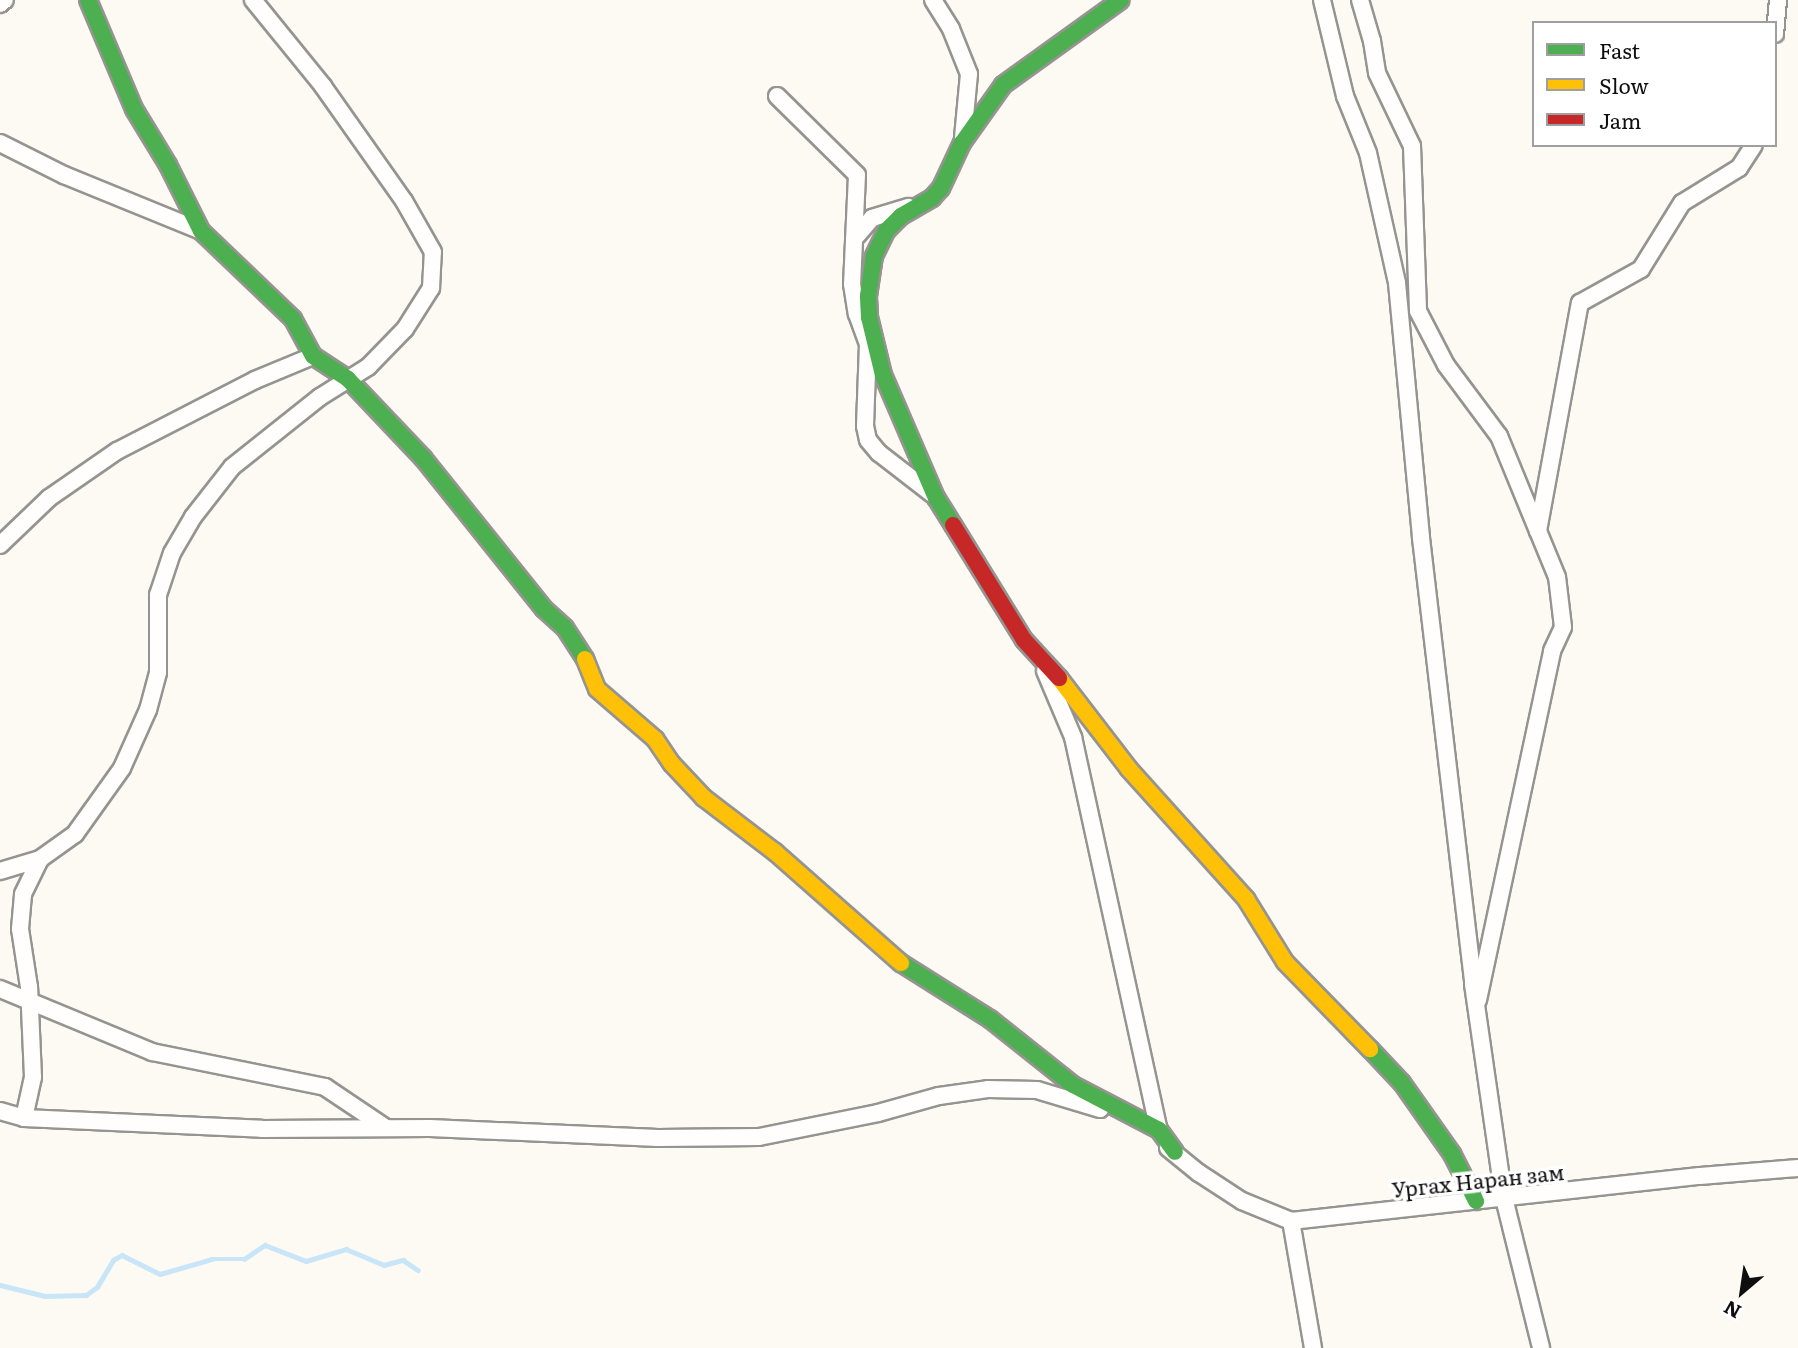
<!DOCTYPE html>
<meta charset="utf-8">
<style>
body{margin:0}
#map{position:relative;width:1798px;height:1348px;overflow:hidden;background:#fcfaf2;font-family:Literata,serif}
div>[style]{position:absolute}
.stream>*{height:4.5px;margin:-2.25px;padding:0 2.25px;transform-origin:2.25px;border-radius:2.25px;background:#c8e6f7}
.roads{filter:drop-shadow(2px 0 #959491) drop-shadow(-2px 0 #959491) drop-shadow(0 2px #959491) drop-shadow(0 -2px #959491)}
.street>*{height:16px;margin:-8px;padding:0 8px;transform-origin:8px;border-radius:8px;background:#fffefd}
.fast>*{height:16px;margin:-8px;padding:0 8px;transform-origin:8px;border-radius:8px;background:#4caf50}
.slow>*{height:16px;margin:-8px;padding:0 8px;transform-origin:8px;border-radius:8px;background:#ffc107}
.jam>*{height:16px;margin:-8px;padding:0 8px;transform-origin:8px;border-radius:8px;background:#c62828}
span{translate:-50% -50%;white-space:nowrap;text-align:center;line-height:1.15;-webkit-text-stroke:7px #fff;paint-order:stroke}
.street-label{font-size:21px;color:#0e0e0e}
.legend{position:absolute;left:1532px;top:21px;width:245px;height:126px;box-sizing:border-box;background:#fff;border:2px solid #9f9f9f;margin:0;padding:9px 12px;list-style:none;font-size:21px;color:#0e0e0e}
.legend li{display:flex;align-items:center;gap:14px;height:35px}
.legend b{width:35px;border:2px solid #9f9f9f}
.north{position:absolute;left:1707px;top:1257px;width:70px;height:70px;-webkit-text-stroke:5px #fff;paint-order:stroke;rotate:209deg;font-size:19px;font-weight:700;line-height:28px;text-align:center;color:#0e0e0e}
.north::after{content:'';display:block;margin:auto;width:24px;height:32px;background:#0e0e0e;clip-path:polygon(50% 0,100% 100%,50% 72%,0 100%)}
</style>
<div id="map">
<div class="stream">
<div style="left:0;top:1285px;width:46px;rotate:13.7deg"></div>
<div style="left:45px;top:1296px;width:41px;rotate:-1.4deg"></div>
<div style="left:86px;top:1295px;width:14px;rotate:-36deg"></div>
<div style="left:97px;top:1287px;width:31px;rotate:-59deg"></div>
<div style="left:113px;top:1260px;width:10px;rotate:-29deg"></div>
<div style="left:122px;top:1255px;width:42px;rotate:26.6deg"></div>
<div style="left:160px;top:1274px;width:54px;rotate:-16.1deg"></div>
<div style="left:212px;top:1259px;width:32px"></div>
<div style="left:244px;top:1259px;width:25px;rotate:-34deg"></div>
<div style="left:265px;top:1245px;width:44px;rotate:21.3deg"></div>
<div style="left:306px;top:1261px;width:42px;rotate:-16.7deg"></div>
<div style="left:346px;top:1249px;width:41px;rotate:22.8deg"></div>
<div style="left:384px;top:1265px;width:20px;rotate:-15deg"></div>
<div style="left:403px;top:1260px;width:18px;rotate:34deg"></div>
</div>
<div class="roads">
<div class="street">
<div style="left:933px;top:0;width:34px;rotate:58deg"></div>
<div style="left:951px;top:29px;width:48px;rotate:68.2deg"></div>
<div style="left:969px;top:74px;width:63px;rotate:95.4deg"></div>
<div style="left:1322px;top:0;width:99px;rotate:76.5deg"></div>
<div style="left:1345px;top:96px;width:61px;rotate:68deg"></div>
<div style="left:1368px;top:153px;width:133px;rotate:77.4deg"></div>
<div style="left:1397px;top:283px;width:256px;rotate:84.6deg"></div>
<div style="left:1421px;top:538px;width:449px;rotate:83.3deg"></div>
<div style="left:1473px;top:984px;width:216px;rotate:81.8deg"></div>
<div style="left:1504px;top:1198px;width:154px;rotate:76.1deg"></div>
<div style="left:1360px;top:0;width:43px;rotate:73.7deg"></div>
<div style="left:1372px;top:41px;width:32px;rotate:81deg"></div>
<div style="left:1377px;top:73px;width:81px;rotate:64.4deg"></div>
<div style="left:1412px;top:146px;width:165px;rotate:87.9deg"></div>
<div style="left:1418px;top:311px;width:61px;rotate:62.6deg"></div>
<div style="left:1446px;top:365px;width:89px;rotate:53.3deg"></div>
<div style="left:1499px;top:436px;width:103px;rotate:67.7deg"></div>
<div style="left:0;top:4px;width:6px;rotate:-39deg"></div>
<div style="left:1775px;top:34px;width:34px;rotate:-85deg"></div>
<div style="left:777px;top:96px;width:112px;rotate:44.6deg"></div>
<div style="left:857px;top:175px;width:109px;rotate:92.6deg"></div>
<div style="left:852px;top:284px;width:30px;rotate:81deg"></div>
<div style="left:857px;top:314px;width:32px;rotate:70deg"></div>
<div style="left:868px;top:344px;width:82px;rotate:92.1deg"></div>
<div style="left:865px;top:426px;width:14px;rotate:78deg"></div>
<div style="left:868px;top:440px;width:17px;rotate:50deg"></div>
<div style="left:879px;top:453px;width:67px;rotate:37.7deg"></div>
<div style="left:0;top:143px;width:72px;rotate:26.6deg"></div>
<div style="left:64px;top:175px;width:148px;rotate:22.2deg"></div>
<div style="left:854px;top:239px;width:28px;rotate:-49deg"></div>
<div style="left:872px;top:218px;width:38px;rotate:-17deg"></div>
<div style="left:0;top:545px;width:68px;rotate:-43.8deg"></div>
<div style="left:49px;top:498px;width:83px;rotate:-34.7deg"></div>
<div style="left:117px;top:451px;width:155px;rotate:-27.2deg"></div>
<div style="left:255px;top:380px;width:63px;rotate:-22.5deg"></div>
<div style="left:1045px;top:671px;width:72px;rotate:67deg"></div>
<div style="left:1073px;top:737px;width:402px;rotate:77.7deg"></div>
<div style="left:0;top:871px;width:42px;rotate:-16.7deg"></div>
<div style="left:0;top:989px;width:165px;rotate:22.5deg"></div>
<div style="left:152px;top:1052px;width:177px;rotate:11.4deg"></div>
<div style="left:325px;top:1087px;width:73px;rotate:33.9deg"></div>
<div style="left:1478px;top:1000px;width:357px;rotate:-78deg"></div>
<div style="left:1552px;top:651px;width:26px;rotate:-65deg"></div>
<div style="left:1563px;top:627px;width:50px;rotate:-96.8deg"></div>
<div style="left:1557px;top:577px;width:50px;rotate:-112.4deg"></div>
<div style="left:1538px;top:531px;width:232px;rotate:-79.6deg"></div>
<div style="left:1580px;top:303px;width:70px;rotate:-29.1deg"></div>
<div style="left:1641px;top:269px;width:78px;rotate:-58.2deg"></div>
<div style="left:1682px;top:203px;width:67px;rotate:-31.6deg"></div>
<div style="left:1739px;top:168px;width:27px;rotate:-57deg"></div>
<div style="left:0;top:1111px;width:25px;rotate:16deg"></div>
<div style="left:24px;top:1118px;width:238px;rotate:2.6deg"></div>
<div style="left:262px;top:1129px;width:168px;rotate:-0.3deg"></div>
<div style="left:430px;top:1128px;width:228px;rotate:2.5deg"></div>
<div style="left:658px;top:1138px;width:101px;rotate:-0.6deg"></div>
<div style="left:759px;top:1137px;width:121px;rotate:-11.4deg"></div>
<div style="left:878px;top:1113px;width:63px;rotate:-15.6deg"></div>
<div style="left:939px;top:1096px;width:49px;rotate:-8.1deg"></div>
<div style="left:988px;top:1089px;width:49px;rotate:1.2deg"></div>
<div style="left:1037px;top:1090px;width:66px;rotate:16.8deg"></div>
<div style="left:24px;top:1118px;width:42px;rotate:-77.6deg"></div>
<div style="left:33px;top:1077px;width:90px;rotate:-92.5deg"></div>
<div style="left:29px;top:987px;width:59px;rotate:-98.8deg"></div>
<div style="left:20px;top:929px;width:35px;rotate:-85deg"></div>
<div style="left:23px;top:894px;width:39px;rotate:-64deg"></div>
<div style="left:40px;top:859px;width:43px;rotate:-35.5deg"></div>
<div style="left:75px;top:834px;width:81px;rotate:-54.5deg"></div>
<div style="left:122px;top:768px;width:64px;rotate:-65.9deg"></div>
<div style="left:148px;top:710px;width:39px;rotate:-75deg"></div>
<div style="left:158px;top:672px;width:77px;rotate:-90deg"></div>
<div style="left:158px;top:595px;width:44px;rotate:-71.6deg"></div>
<div style="left:172px;top:553px;width:42px;rotate:-59.7deg"></div>
<div style="left:193px;top:517px;width:63px;rotate:-52deg"></div>
<div style="left:232px;top:467px;width:112px;rotate:-38.5deg"></div>
<div style="left:320px;top:397px;width:57px;rotate:-32deg"></div>
<div style="left:368px;top:367px;width:53px;rotate:-45.8deg"></div>
<div style="left:405px;top:329px;width:49px;rotate:-57.6deg"></div>
<div style="left:431px;top:288px;width:36px;rotate:-87deg"></div>
<div style="left:433px;top:252px;width:59px;rotate:-119.6deg"></div>
<div style="left:404px;top:201px;width:141px;rotate:-125.2deg"></div>
<div style="left:323px;top:86px;width:111px;rotate:-129.1deg"></div>
<div style="left:1168px;top:1148px;width:40px;rotate:39deg"></div>
<div style="left:1199px;top:1173px;width:51px;rotate:33.1deg"></div>
<div style="left:1242px;top:1201px;width:53px;rotate:22.2deg"></div>
<div style="left:1313px;top:1348px;width:129px;rotate:-99.8deg"></div>
<div style="left:1291px;top:1221px;width:411px;rotate:-6.3deg"></div>
<div style="left:1700px;top:1176px;width:98px;rotate:-4.7deg"></div>
</div>
<div class="fast">
<div style="left:88px;top:0;width:118px;rotate:67.1deg"></div>
<div style="left:134px;top:109px;width:66px;rotate:58.7deg"></div>
<div style="left:168px;top:165px;width:74px;rotate:63.4deg"></div>
<div style="left:201px;top:231px;width:127px;rotate:43.7deg"></div>
<div style="left:293px;top:319px;width:42px;rotate:61.6deg"></div>
<div style="left:313px;top:356px;width:42px;rotate:33.3deg"></div>
<div style="left:348px;top:379px;width:109px;rotate:46.5deg"></div>
<div style="left:423px;top:458px;width:193px;rotate:51.3deg"></div>
<div style="left:544px;top:609px;width:28px;rotate:42deg"></div>
<div style="left:565px;top:628px;width:37px;rotate:57deg"></div>
<div style="left:953px;top:525px;width:32px;rotate:-122deg"></div>
<div style="left:936px;top:498px;width:134px;rotate:-113.3deg"></div>
<div style="left:883px;top:375px;width:60px;rotate:-103.6deg"></div>
<div style="left:869px;top:317px;width:21px;rotate:-93deg"></div>
<div style="left:868px;top:296px;width:40px;rotate:-81.5deg"></div>
<div style="left:874px;top:256px;width:28px;rotate:-64deg"></div>
<div style="left:886px;top:231px;width:21px;rotate:-45deg"></div>
<div style="left:901px;top:216px;width:36px;rotate:-30deg"></div>
<div style="left:932px;top:198px;width:13px;rotate:-48deg"></div>
<div style="left:941px;top:188px;width:50px;rotate:-65deg"></div>
<div style="left:962px;top:143px;width:71px;rotate:-54.7deg"></div>
<div style="left:1003px;top:85px;width:145px;rotate:-35.8deg"></div>
<div style="left:901px;top:963px;width:105px;rotate:32.2deg"></div>
<div style="left:990px;top:1019px;width:106px;rotate:38.5deg"></div>
<div style="left:1073px;top:1085px;width:97px;rotate:27.6deg"></div>
<div style="left:1159px;top:1130px;width:27px;rotate:54deg"></div>
<div style="left:1370px;top:1049px;width:47px;rotate:46.7deg"></div>
<div style="left:1402px;top:1083px;width:87px;rotate:54.8deg"></div>
<div style="left:1452px;top:1154px;width:53px;rotate:62.9deg"></div>
</div>
<div class="slow">
<div style="left:585px;top:659px;width:32px;rotate:68deg"></div>
<div style="left:597px;top:689px;width:77px;rotate:40.8deg"></div>
<div style="left:655px;top:739px;width:30px;rotate:56deg"></div>
<div style="left:672px;top:764px;width:47px;rotate:46.7deg"></div>
<div style="left:704px;top:798px;width:89px;rotate:37.3deg"></div>
<div style="left:775px;top:852px;width:168px;rotate:41.4deg"></div>
<div style="left:1059px;top:678px;width:115px;rotate:52.4deg"></div>
<div style="left:1129px;top:769px;width:175px;rotate:48deg"></div>
<div style="left:1246px;top:899px;width:74px;rotate:58.2deg"></div>
<div style="left:1285px;top:962px;width:122px;rotate:45.7deg"></div>
</div>
<div class="jam">
<div style="left:953px;top:525px;width:135px;rotate:58.3deg"></div>
<div style="left:1024px;top:640px;width:52px;rotate:47.4deg"></div>
</div>
</div>
<div class="street-label">
<span style="left:1478px;top:1180px;rotate:-6deg">Ургах Наран зам</span>
</div>
<ul class="legend">
<li><b style="height:9px;background:#4caf50"></b>Fast</li>
<li><b style="height:9px;background:#ffc107"></b>Slow</li>
<li><b style="height:9px;background:#c62828"></b>Jam</li>
</ul>
<div class="north">N</div>
</div>
